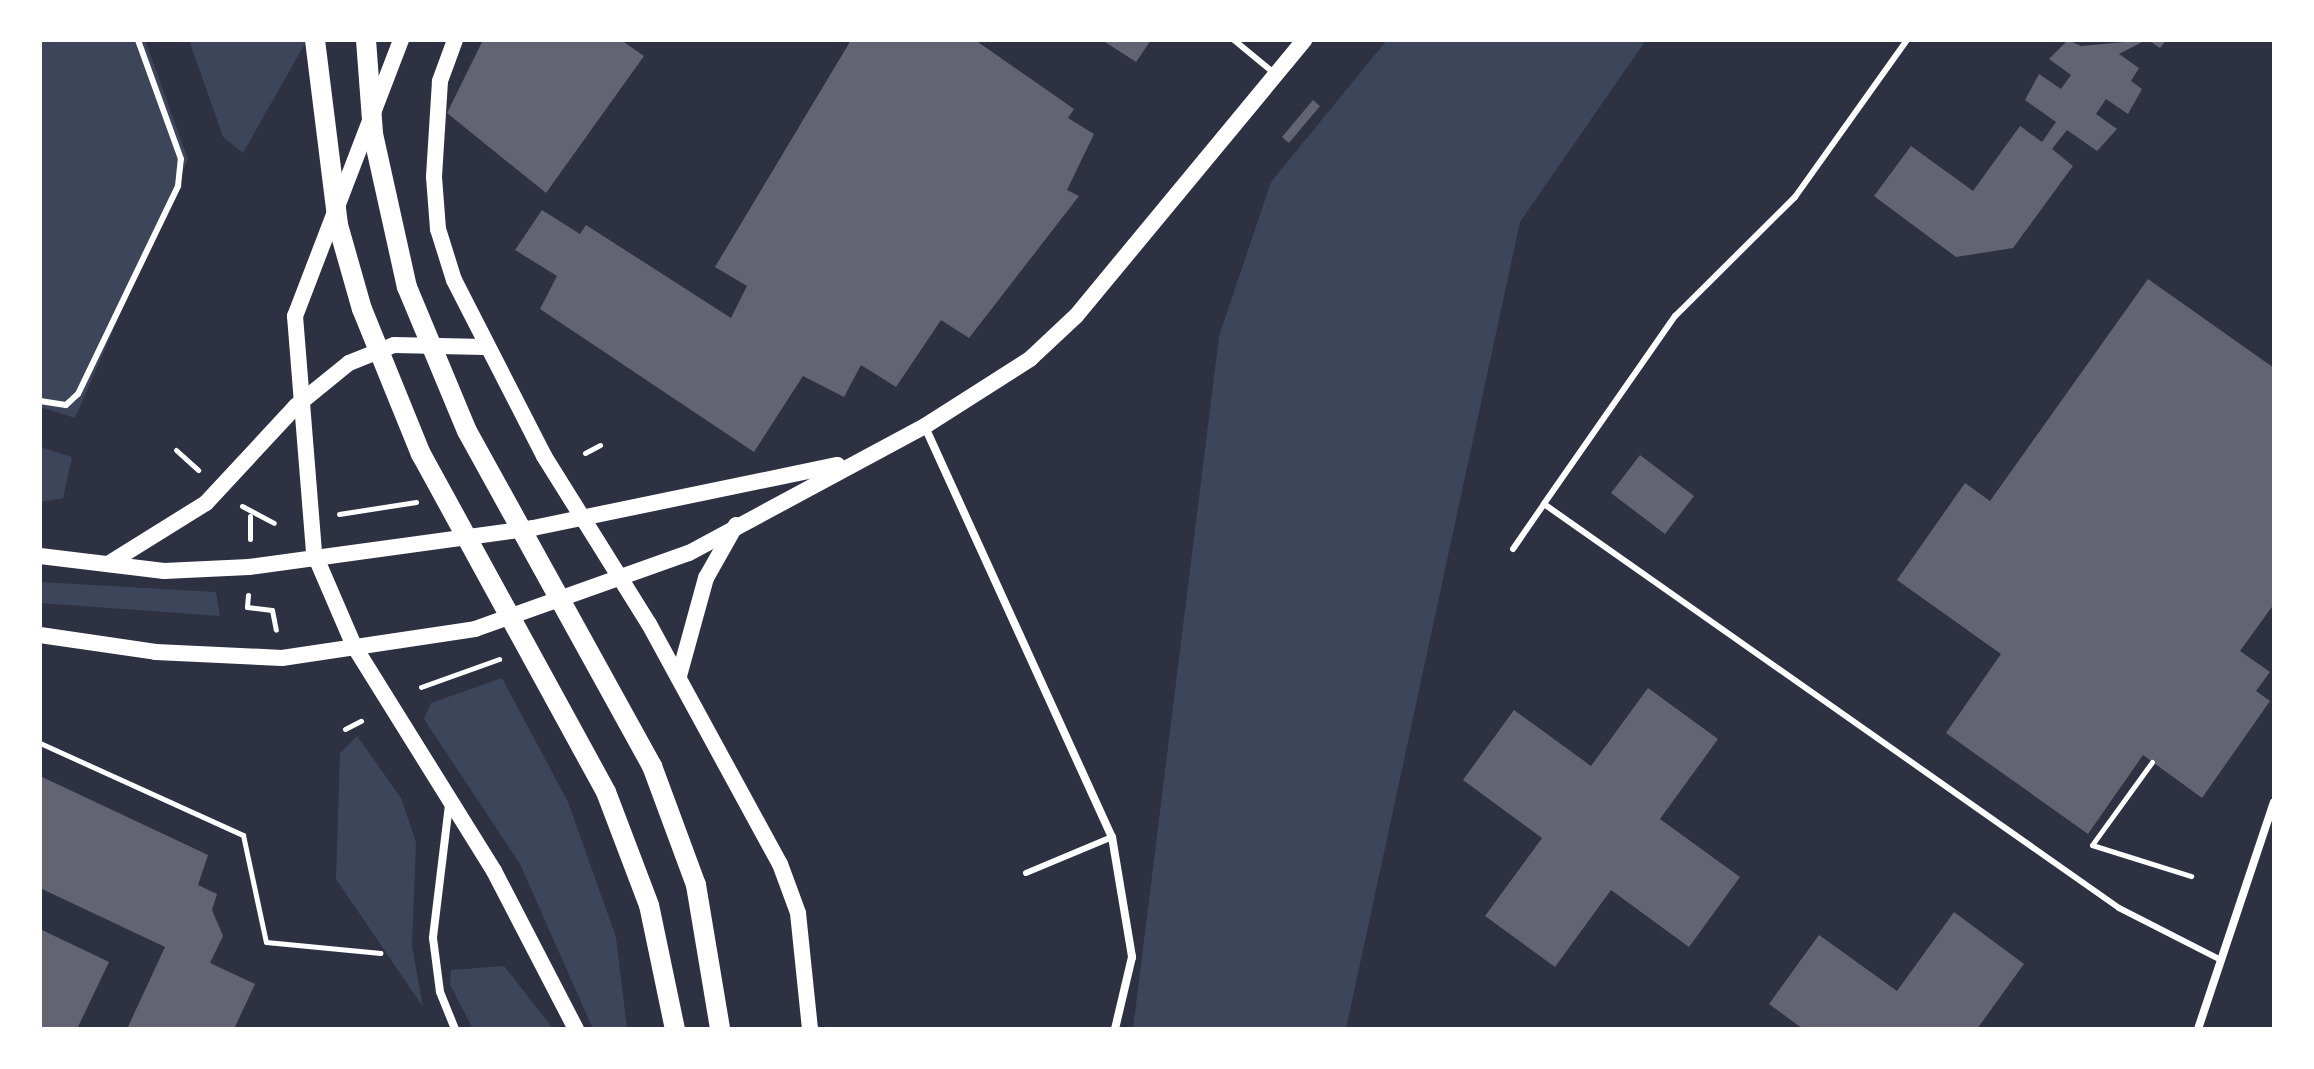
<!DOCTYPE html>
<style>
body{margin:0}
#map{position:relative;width:2314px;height:1069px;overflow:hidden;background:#2d3142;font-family:Cabin,sans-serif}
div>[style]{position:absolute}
.green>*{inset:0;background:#3c4559}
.building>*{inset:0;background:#626471}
.path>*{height:5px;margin:-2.5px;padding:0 2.5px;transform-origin:2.5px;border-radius:2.5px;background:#fff}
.service>*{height:6px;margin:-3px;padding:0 3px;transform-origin:3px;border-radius:3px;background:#fff}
.minor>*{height:8px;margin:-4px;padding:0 4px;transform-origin:4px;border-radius:4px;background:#fff}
.secondary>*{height:16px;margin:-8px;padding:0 8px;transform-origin:8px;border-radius:8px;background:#fff}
.primary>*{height:20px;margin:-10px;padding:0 10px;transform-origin:10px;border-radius:10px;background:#fff}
span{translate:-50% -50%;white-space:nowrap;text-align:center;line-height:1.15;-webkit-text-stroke:8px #fff;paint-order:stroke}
.frame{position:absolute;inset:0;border:42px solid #fff;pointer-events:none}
</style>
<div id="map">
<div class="green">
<div style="clip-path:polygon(40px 40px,145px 40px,188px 159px,75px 418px,40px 407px)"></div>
<div style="clip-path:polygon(189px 40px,307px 40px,243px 153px,223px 137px)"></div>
<div style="clip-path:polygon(1387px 40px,1646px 40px,1520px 222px,1346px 1029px,1133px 1029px,1219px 336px,1271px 182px)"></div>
<div style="clip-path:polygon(40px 447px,72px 457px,63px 498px,40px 502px)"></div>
<div style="clip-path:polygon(40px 582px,216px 592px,220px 616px,40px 603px)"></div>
<div style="clip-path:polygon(502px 678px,568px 802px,616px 937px,627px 1029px,593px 1029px,520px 864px,424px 719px,431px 703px)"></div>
<div style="clip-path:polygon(357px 736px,401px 798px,416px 842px,412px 946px,423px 1007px,336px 879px,340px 753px)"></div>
<div style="clip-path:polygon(504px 966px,551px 1026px,552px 1029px,473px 1029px,450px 985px,451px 970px)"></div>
</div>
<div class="building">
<div style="clip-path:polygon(483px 40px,621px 40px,644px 56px,546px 193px,447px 113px)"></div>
<div style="clip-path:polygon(851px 40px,975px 40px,1074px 109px,1068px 118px,1094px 134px,1067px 190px,1079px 196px,969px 338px,941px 320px,896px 387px,861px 365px,844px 397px,803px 376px,754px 452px,540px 309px,557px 276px,515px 250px,542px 210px,580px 234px,586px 225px,731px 318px,747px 286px,715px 267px)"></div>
<div style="clip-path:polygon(1102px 40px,1151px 40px,1136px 62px)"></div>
<div style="clip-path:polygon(2068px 40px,2081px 46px,2146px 40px,2119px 54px,2139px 68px,2131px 81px,2142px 89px,2128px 114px,2106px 99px,2096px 114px,2117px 129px,2097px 151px,2067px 130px,2052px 149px,2073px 166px,2013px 248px,1956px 257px,1874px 196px,1911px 146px,1973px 191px,2020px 126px,2042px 142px,2056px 122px,2025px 100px,2039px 74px,2061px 89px,2071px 75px,2049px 59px)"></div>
<div style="clip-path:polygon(2148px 40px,2166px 40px,2160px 48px)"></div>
<div style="clip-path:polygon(1313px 100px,1320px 106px,1289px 143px,1282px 137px)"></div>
<div style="clip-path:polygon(2148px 279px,2274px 368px,2274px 604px,2240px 651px,2270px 672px,2256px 691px,2270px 701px,2202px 798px,2143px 755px,2088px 834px,1946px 733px,2001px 654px,1897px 580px,1965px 483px,1990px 501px)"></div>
<div style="clip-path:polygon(1640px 455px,1694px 496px,1665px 534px,1611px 493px)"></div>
<div style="clip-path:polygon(1648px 688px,1718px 739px,1660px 819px,1740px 877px,1689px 947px,1611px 890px,1555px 967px,1485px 916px,1542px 838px,1463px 780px,1514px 710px,1591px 766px)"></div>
<div style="clip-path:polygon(40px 776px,208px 855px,198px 885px,217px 894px,212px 910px,223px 936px,210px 963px,255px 984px,234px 1029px,127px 1029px,165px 947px,40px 888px)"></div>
<div style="clip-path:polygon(1954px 912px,2024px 964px,1977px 1029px,1803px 1029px,1769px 1004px,1819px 935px,1897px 991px)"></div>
<div style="clip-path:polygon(40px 929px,109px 962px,77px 1029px,40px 1029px)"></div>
</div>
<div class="path">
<div style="left:176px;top:450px;width:30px;rotate:42deg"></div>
<div style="left:585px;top:453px;width:17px;rotate:-28deg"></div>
<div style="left:242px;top:506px;width:36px;rotate:28deg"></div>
<div style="left:339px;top:514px;width:78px;rotate:-8.9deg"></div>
<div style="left:250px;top:539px;width:23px;rotate:-90deg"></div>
<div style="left:248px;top:595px;width:12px;rotate:95deg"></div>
<div style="left:247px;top:607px;width:25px;rotate:7deg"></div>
<div style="left:272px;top:610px;width:20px;rotate:79deg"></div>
<div style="left:421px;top:687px;width:83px;rotate:-19.7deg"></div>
<div style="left:345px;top:729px;width:18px;rotate:-27deg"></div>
<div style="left:40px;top:743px;width:223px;rotate:24.4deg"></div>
<div style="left:243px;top:835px;width:109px;rotate:77.9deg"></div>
<div style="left:266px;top:942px;width:115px;rotate:5.5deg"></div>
<div style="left:2152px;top:762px;width:102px;rotate:125.9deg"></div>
<div style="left:2092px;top:845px;width:104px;rotate:17.4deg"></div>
</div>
<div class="service">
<div style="left:1234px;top:40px;width:52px;rotate:39.5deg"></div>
<div style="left:1907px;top:40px;width:193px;rotate:125.5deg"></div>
<div style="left:1795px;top:197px;width:169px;rotate:135.2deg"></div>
<div style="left:1675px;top:316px;width:229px;rotate:124.9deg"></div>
<div style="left:1544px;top:504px;width:703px;rotate:35.09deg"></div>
<div style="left:2119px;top:908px;width:112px;rotate:27deg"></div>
<div style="left:40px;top:401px;width:26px;rotate:9deg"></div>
<div style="left:66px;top:405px;width:16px;rotate:-43deg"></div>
<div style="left:78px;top:394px;width:231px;rotate:-64.3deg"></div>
<div style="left:178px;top:186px;width:27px;rotate:-84deg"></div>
<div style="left:181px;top:159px;width:127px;rotate:-109.9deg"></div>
<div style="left:1513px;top:549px;width:55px;rotate:-55.4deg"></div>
<div style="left:1026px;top:873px;width:93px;rotate:-22.7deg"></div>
</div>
<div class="minor">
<div style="left:925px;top:427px;width:451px;rotate:65.5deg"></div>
<div style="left:1112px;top:837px;width:122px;rotate:80.5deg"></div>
<div style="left:1132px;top:957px;width:74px;rotate:103.3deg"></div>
<div style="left:449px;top:805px;width:134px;rotate:96.9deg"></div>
<div style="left:433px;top:938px;width:54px;rotate:82.6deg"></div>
<div style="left:440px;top:992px;width:40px;rotate:68deg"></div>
<div style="left:2198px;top:1029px;width:239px;rotate:-71.5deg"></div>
</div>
<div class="secondary">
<div style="left:401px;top:40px;width:296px;rotate:111deg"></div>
<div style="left:295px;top:316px;width:238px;rotate:85.4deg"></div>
<div style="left:314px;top:553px;width:101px;rotate:66.7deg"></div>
<div style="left:354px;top:646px;width:265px;rotate:58.1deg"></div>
<div style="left:494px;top:871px;width:178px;rotate:62.6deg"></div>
<div style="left:455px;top:40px;width:44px;rotate:110.1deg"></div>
<div style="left:440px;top:81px;width:96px;rotate:93.6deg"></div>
<div style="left:434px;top:177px;width:52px;rotate:85.6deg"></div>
<div style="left:438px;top:229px;width:53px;rotate:72.6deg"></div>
<div style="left:454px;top:280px;width:198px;rotate:62.9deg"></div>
<div style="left:544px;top:456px;width:198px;rotate:58deg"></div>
<div style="left:649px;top:624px;width:273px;rotate:61.4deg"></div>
<div style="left:780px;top:864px;width:52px;rotate:69.8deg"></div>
<div style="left:798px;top:913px;width:117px;rotate:84.1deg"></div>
<div style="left:40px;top:556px;width:125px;rotate:6.9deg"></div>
<div style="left:164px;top:571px;width:85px;rotate:-2.7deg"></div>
<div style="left:249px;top:567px;width:287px;rotate:-7.8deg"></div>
<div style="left:533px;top:528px;width:311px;rotate:-11.7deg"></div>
<div style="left:108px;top:564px;width:115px;rotate:-31.9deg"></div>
<div style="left:206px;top:503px;width:132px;rotate:-47.1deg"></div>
<div style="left:296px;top:406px;width:68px;rotate:-39.1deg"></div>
<div style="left:349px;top:363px;width:48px;rotate:-21.8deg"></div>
<div style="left:394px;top:345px;width:90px;rotate:1.3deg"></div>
<div style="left:40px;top:635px;width:117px;rotate:8.3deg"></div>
<div style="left:156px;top:652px;width:126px;rotate:2.7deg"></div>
<div style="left:282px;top:658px;width:195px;rotate:-8.5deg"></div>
<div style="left:475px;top:629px;width:227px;rotate:-19.6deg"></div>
<div style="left:689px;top:553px;width:268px;rotate:-28.3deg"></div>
<div style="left:925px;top:426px;width:125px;rotate:-32.5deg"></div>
<div style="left:1030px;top:359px;width:63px;rotate:-43.1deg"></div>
<div style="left:1076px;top:316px;width:358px;rotate:-50.4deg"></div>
<div style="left:679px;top:676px;width:102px;rotate:-74.6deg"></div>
<div style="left:706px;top:578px;width:61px;rotate:-60.5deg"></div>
</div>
<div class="primary">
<div style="left:315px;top:40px;width:186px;rotate:82.9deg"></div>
<div style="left:338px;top:225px;width:87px;rotate:74.1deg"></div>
<div style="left:362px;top:309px;width:157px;rotate:67.9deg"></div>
<div style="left:421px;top:454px;width:385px;rotate:61.3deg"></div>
<div style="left:606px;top:792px;width:121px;rotate:69.2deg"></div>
<div style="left:649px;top:905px;width:127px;rotate:78.2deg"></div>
<div style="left:366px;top:40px;width:94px;rotate:85.7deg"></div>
<div style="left:373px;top:134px;width:157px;rotate:77.5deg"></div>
<div style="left:407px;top:287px;width:156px;rotate:67.4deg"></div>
<div style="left:467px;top:431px;width:383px;rotate:61.1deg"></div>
<div style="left:652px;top:766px;width:127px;rotate:69.7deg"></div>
<div style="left:696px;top:885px;width:146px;rotate:80.5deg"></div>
</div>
<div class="frame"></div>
</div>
